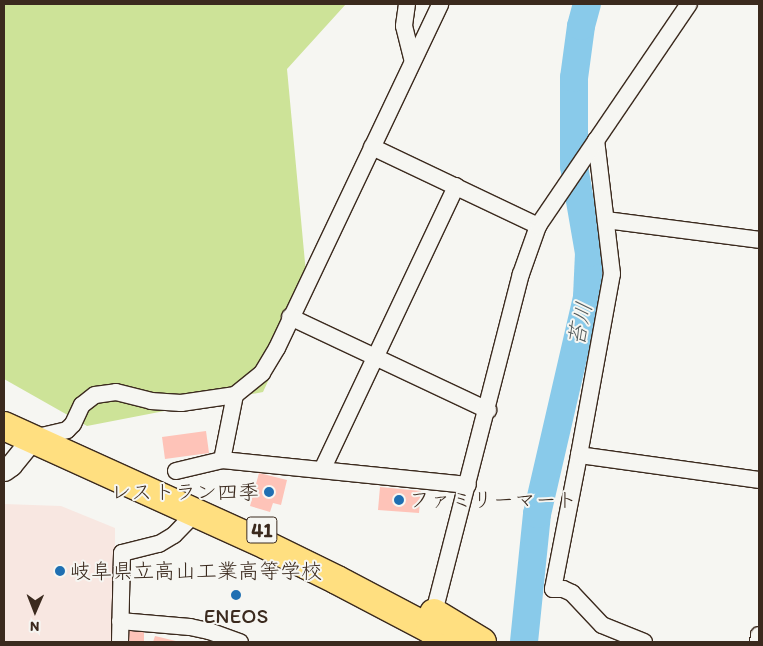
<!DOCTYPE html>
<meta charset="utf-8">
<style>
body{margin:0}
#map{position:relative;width:763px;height:646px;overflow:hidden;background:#f6f6f2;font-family:Itim,"Klee One",sans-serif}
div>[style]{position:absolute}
.built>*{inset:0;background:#f8e7e1}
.green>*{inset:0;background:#cde398}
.river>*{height:28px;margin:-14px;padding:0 14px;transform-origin:14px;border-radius:14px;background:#89caea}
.building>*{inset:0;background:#fec3b8}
.roads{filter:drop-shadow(1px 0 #3b2a1e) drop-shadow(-1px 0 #3b2a1e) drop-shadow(0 1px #3b2a1e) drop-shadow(0 -1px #3b2a1e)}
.minor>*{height:16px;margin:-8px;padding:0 8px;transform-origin:8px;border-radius:8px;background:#f6f6f2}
.tertiary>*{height:21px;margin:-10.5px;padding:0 10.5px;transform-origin:10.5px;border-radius:10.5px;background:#f6f6f2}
.trunk>*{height:28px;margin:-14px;padding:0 14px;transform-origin:14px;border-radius:14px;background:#ffdf80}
.dots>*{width:14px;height:14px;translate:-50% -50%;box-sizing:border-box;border:2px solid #f6f6f2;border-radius:50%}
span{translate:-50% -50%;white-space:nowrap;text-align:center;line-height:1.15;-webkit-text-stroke:4px #f6f6f2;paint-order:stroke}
.shield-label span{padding:1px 4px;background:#f6f6f2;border:1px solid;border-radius:4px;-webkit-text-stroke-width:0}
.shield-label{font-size:20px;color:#3b2a1e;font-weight:700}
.poi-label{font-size:21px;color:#3b2a1e}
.right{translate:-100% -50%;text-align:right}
.left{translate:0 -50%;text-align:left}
.water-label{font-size:22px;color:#525a5b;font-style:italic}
.frame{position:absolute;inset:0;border:5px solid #3b2a1e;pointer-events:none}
.north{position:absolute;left:10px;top:586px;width:50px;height:50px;-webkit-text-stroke:4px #f6f6f2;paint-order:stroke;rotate:181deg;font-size:14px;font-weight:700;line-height:20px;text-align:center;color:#3b2a1e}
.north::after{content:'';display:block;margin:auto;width:18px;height:22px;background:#3b2a1e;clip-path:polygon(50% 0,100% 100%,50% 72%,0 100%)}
</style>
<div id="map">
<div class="built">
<div style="clip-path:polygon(4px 504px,61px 506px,115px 528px,115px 642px,4px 642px)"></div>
</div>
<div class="green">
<div style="clip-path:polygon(4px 4px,346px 4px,287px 69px,308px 295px,263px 392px,87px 426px,4px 379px)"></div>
</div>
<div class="river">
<div style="left:524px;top:642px;width:129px;rotate:-84.2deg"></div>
<div style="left:537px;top:514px;width:223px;rotate:-77deg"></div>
<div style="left:587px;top:297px;width:44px;rotate:-87.4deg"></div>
<div style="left:589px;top:253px;width:88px;rotate:-99.8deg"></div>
<div style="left:574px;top:166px;width:88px;rotate:-90deg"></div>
<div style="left:574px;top:78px;width:52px;rotate:-82.3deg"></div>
<div style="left:581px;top:26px;width:23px;rotate:-75deg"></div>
</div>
<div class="building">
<div style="clip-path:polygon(206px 431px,209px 453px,165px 459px,162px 437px)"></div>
<div style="clip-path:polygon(259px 473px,287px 480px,281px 505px,273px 503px,270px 512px,250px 506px)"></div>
<div style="clip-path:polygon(380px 487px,421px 491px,419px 513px,378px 510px)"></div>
<div style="clip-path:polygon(127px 630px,144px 630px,144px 642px,126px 642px)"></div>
<div style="clip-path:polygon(155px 636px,180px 642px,153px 642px)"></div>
</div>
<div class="roads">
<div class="minor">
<div style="left:407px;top:4px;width:22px;rotate:98deg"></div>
<div style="left:404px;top:26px;width:36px;rotate:76deg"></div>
<div style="left:372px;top:147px;width:184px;rotate:25.4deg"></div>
<div style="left:606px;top:220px;width:154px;rotate:7.4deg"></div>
<div style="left:290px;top:317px;width:219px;rotate:25.2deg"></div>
<div style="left:33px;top:438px;width:35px;rotate:-13deg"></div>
<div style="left:67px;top:430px;width:8px;rotate:-45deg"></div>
<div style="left:73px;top:424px;width:21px;rotate:-65deg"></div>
<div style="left:82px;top:405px;width:16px;rotate:-38deg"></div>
<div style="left:95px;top:395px;width:21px;rotate:-8deg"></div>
<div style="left:116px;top:392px;width:36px;rotate:14deg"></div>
<div style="left:151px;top:401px;width:30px;rotate:4deg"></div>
<div style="left:181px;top:403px;width:55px;rotate:-8.4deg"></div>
<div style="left:235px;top:395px;width:35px;rotate:-39deg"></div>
<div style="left:262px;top:373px;width:29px;rotate:-59deg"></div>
<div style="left:277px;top:348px;width:381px;rotate:-64.6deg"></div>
<div style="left:579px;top:455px;width:184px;rotate:-79.7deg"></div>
<div style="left:612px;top:274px;width:135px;rotate:-96.8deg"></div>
<div style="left:222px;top:460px;width:66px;rotate:-78.7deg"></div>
<div style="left:322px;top:470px;width:314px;rotate:-64.7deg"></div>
<div style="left:176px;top:471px;width:47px;rotate:-13.4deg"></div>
<div style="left:222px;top:460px;width:247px;rotate:5.8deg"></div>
<div style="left:432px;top:620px;width:357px;rotate:-75.6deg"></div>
<div style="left:521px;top:274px;width:51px;rotate:-70.5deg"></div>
<div style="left:538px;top:226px;width:268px;rotate:-55.8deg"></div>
<div style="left:120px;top:621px;width:70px;rotate:4.9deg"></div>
<div style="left:190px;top:627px;width:19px;rotate:12deg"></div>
<div style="left:209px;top:631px;width:33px;rotate:20deg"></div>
<div style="left:120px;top:642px;width:89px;rotate:-88.7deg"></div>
<div style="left:122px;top:553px;width:38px;rotate:-14deg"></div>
<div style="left:159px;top:544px;width:17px;rotate:-31deg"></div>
<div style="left:174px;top:535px;width:29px;rotate:-46deg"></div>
<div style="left:644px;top:642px;width:45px;rotate:-158deg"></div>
<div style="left:602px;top:625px;width:44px;rotate:-133.2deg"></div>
<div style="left:572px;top:593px;width:10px;rotate:-156deg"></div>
<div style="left:563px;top:589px;width:10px;rotate:180deg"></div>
<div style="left:553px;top:589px;width:136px;rotate:-79deg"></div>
<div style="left:579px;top:455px;width:182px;rotate:7.9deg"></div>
<div style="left:758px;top:642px;width:7px;rotate:-82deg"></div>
</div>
<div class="tertiary">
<div style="left:4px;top:470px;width:9px;rotate:-36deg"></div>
<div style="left:11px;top:465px;width:33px;rotate:-51deg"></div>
</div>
<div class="trunk">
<div style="left:4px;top:426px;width:288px;rotate:24.4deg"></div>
<div style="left:266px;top:545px;width:79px;rotate:26.2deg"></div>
<div style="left:337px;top:580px;width:105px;rotate:27.8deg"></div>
<div style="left:430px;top:629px;width:23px;rotate:34deg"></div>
<div style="left:434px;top:613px;width:56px;rotate:31.1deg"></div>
</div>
</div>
<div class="dots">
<div style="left:269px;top:492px;background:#1f6fb2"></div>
<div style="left:399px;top:500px;background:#1f6fb2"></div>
<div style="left:60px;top:571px;background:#1f6fb2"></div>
<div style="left:236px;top:595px;background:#1f6fb2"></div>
</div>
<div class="shield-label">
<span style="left:262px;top:530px">41</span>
</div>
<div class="poi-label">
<span class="right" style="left:259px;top:492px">レストラン四季</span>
<span class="left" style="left:409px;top:500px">ファミリーマート</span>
<span class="left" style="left:70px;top:571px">岐阜県立高山工業高等学校</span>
<span style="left:236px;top:616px">ENEOS</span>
</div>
<div class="water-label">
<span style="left:580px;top:324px;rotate:-78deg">苔川</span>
</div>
<div class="frame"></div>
<div class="north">N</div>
</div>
